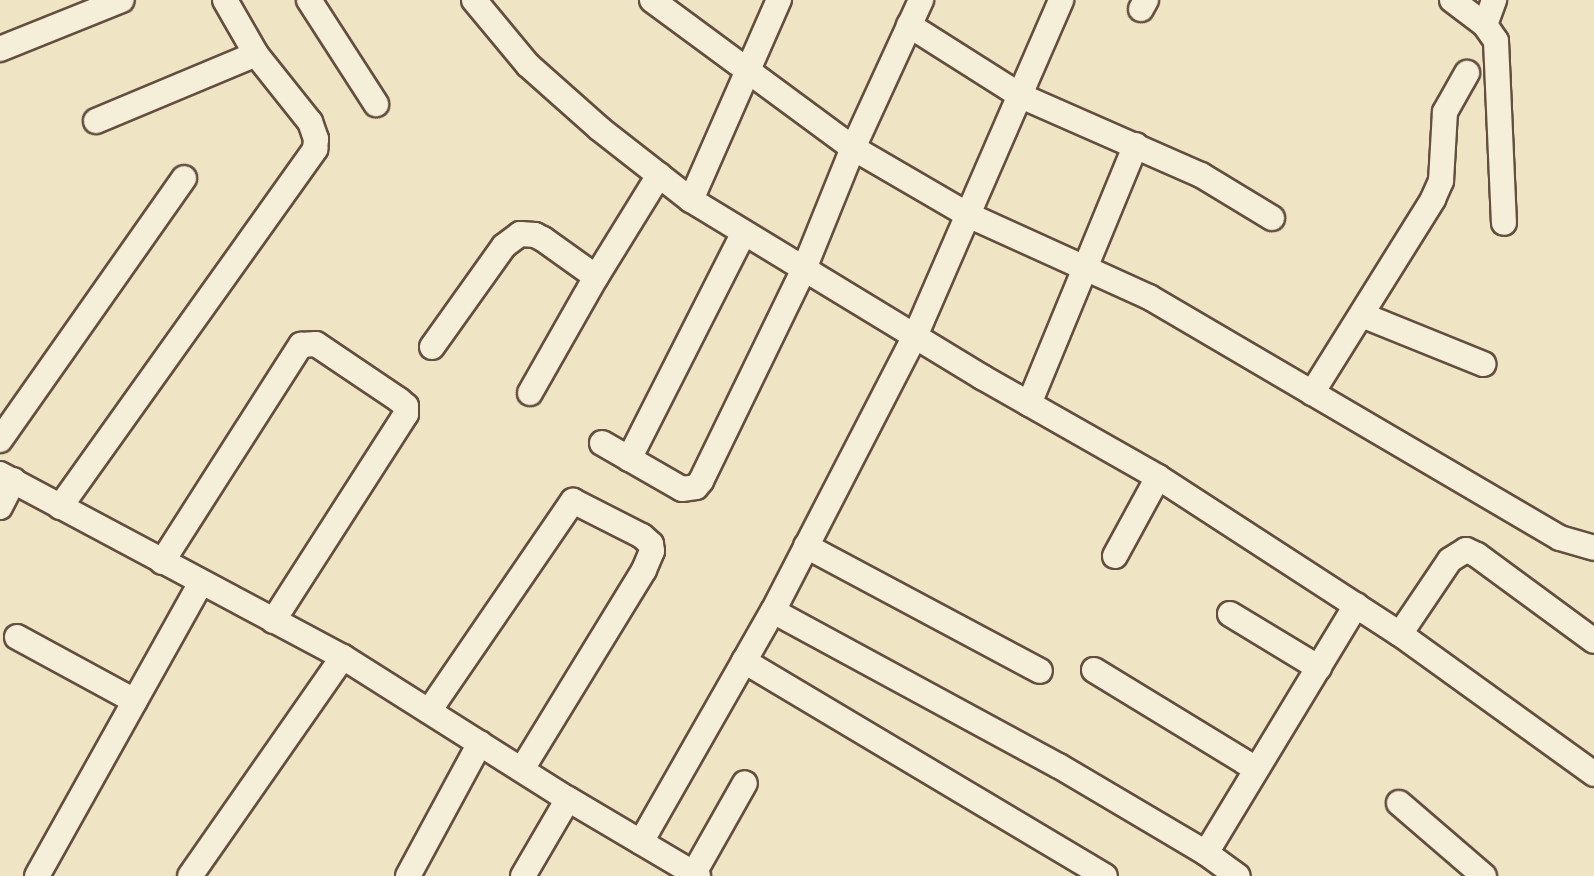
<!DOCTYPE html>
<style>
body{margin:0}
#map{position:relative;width:1594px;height:876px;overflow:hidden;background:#efe5c5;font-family:"Sorts Mill Goudy",serif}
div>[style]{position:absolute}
.roads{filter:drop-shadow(2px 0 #644e3f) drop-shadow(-2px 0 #644e3f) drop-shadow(0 2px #644e3f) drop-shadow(0 -2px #644e3f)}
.minor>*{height:24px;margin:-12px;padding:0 12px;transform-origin:12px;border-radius:12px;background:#f5eed9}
span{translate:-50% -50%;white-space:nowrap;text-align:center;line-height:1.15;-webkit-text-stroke:6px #f5eed9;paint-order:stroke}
</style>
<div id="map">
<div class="roads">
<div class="minor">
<div style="left:309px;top:0;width:124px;rotate:57.2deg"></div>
<div style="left:474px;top:0;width:85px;rotate:50.3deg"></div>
<div style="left:528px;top:65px;width:96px;rotate:41.6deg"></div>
<div style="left:600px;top:129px;width:115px;rotate:38deg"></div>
<div style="left:691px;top:200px;width:341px;rotate:31.3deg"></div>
<div style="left:982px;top:377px;width:202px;rotate:29.6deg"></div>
<div style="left:1158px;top:477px;width:288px;rotate:33deg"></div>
<div style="left:1400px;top:634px;width:239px;rotate:35.8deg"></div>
<div style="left:652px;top:0;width:250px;rotate:36.4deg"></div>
<div style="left:853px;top:148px;width:133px;rotate:30.2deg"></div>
<div style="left:968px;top:215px;width:199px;rotate:24.4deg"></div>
<div style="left:1149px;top:297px;width:476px;rotate:30.4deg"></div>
<div style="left:1560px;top:538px;width:35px;rotate:16deg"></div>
<div style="left:1452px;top:0;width:41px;rotate:37.1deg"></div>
<div style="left:1485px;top:25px;width:19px;rotate:55deg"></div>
<div style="left:1496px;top:41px;width:182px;rotate:87.5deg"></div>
<div style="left:1141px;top:9px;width:10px;rotate:-61deg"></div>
<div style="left:909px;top:25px;width:133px;rotate:32.4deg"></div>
<div style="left:1021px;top:96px;width:197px;rotate:23.7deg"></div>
<div style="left:1201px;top:175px;width:83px;rotate:31.2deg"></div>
<div style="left:1485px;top:25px;width:27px;rotate:-70deg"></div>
<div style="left:0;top:49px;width:131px;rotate:-21.9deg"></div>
<div style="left:96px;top:121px;width:173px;rotate:-22.7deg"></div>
<div style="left:691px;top:200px;width:219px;rotate:-66.3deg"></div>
<div style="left:1362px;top:315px;width:131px;rotate:22deg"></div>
<div style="left:432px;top:347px;width:124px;rotate:-54.5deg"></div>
<div style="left:504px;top:246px;width:20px;rotate:-37deg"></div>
<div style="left:520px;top:234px;width:15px;rotate:4deg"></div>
<div style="left:535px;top:235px;width:9px;rotate:27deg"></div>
<div style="left:543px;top:239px;width:65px;rotate:35.6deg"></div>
<div style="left:596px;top:277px;width:120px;rotate:-58.3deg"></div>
<div style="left:530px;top:393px;width:133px;rotate:-60.4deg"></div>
<div style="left:1312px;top:393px;width:229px;rotate:-58deg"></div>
<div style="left:1433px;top:199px;width:20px;rotate:-66deg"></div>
<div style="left:1441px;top:181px;width:69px;rotate:-86.7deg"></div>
<div style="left:1445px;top:112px;width:45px;rotate:-60.6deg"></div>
<div style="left:1029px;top:404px;width:280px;rotate:-67.6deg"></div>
<div style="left:0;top:440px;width:320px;rotate:-54.9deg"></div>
<div style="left:602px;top:443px;width:92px;rotate:29.9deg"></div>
<div style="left:682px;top:489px;width:14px;rotate:-8deg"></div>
<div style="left:696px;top:487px;width:8px;rotate:-50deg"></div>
<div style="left:701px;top:481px;width:236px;rotate:-64.1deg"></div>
<div style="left:804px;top:269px;width:131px;rotate:-68deg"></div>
<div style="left:853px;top:148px;width:163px;rotate:-65.3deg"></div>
<div style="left:629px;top:459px;width:252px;rotate:-63.1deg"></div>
<div style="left:0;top:474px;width:389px;rotate:28.1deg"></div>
<div style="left:343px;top:657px;width:266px;rotate:32.3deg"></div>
<div style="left:568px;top:799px;width:151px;rotate:30.6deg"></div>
<div style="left:0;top:507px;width:30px;rotate:-63deg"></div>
<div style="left:60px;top:507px;width:440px;rotate:-54.5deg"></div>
<div style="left:315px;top:149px;width:10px;rotate:-84deg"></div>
<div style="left:316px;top:139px;width:18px;rotate:-109deg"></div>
<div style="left:310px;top:122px;width:87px;rotate:-128.5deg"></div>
<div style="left:256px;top:54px;width:62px;rotate:-119.9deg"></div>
<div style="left:806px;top:546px;width:265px;rotate:28.1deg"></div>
<div style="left:1115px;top:556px;width:90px;rotate:-61.4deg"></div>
<div style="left:162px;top:562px;width:258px;rotate:-57.4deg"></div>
<div style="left:301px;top:345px;width:15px;rotate:-4deg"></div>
<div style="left:316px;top:344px;width:100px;rotate:34deg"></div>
<div style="left:399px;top:400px;width:9px;rotate:41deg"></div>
<div style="left:406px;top:406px;width:8px;rotate:90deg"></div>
<div style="left:406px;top:414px;width:246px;rotate:122.7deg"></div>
<div style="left:773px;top:611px;width:325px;rotate:28.5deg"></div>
<div style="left:1059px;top:766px;width:171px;rotate:30.6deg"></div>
<div style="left:1206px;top:853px;width:39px;rotate:36deg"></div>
<div style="left:1230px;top:614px;width:104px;rotate:31.2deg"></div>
<div style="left:1400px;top:634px;width:89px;rotate:-56deg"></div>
<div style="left:1450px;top:560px;width:19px;rotate:-32deg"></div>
<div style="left:1466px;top:550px;width:12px;rotate:24deg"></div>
<div style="left:1477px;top:555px;width:145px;rotate:36.3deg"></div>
<div style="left:17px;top:637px;width:134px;rotate:28.5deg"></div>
<div style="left:744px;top:661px;width:420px;rotate:30.8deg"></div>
<div style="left:1094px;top:670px;width:190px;rotate:31.4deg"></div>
<div style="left:429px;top:711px;width:255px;rotate:-55.6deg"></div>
<div style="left:573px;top:501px;width:77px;rotate:26.9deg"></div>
<div style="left:642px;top:536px;width:12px;rotate:42deg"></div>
<div style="left:651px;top:544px;width:7px;rotate:82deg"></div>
<div style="left:652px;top:551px;width:21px;rotate:113deg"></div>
<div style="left:644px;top:570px;width:233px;rotate:121.5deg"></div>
<div style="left:1399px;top:803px;width:112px;rotate:40.7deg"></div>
<div style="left:641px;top:842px;width:266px;rotate:-60.3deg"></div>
<div style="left:773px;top:611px;width:312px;rotate:-62.7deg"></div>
<div style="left:916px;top:334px;width:364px;rotate:-66.5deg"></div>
<div style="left:1206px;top:853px;width:290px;rotate:-58.8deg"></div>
<div style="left:694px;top:873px;width:103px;rotate:-60.5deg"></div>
<div style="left:37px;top:876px;width:336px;rotate:-60.8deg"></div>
<div style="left:190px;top:876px;width:267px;rotate:-55.1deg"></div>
<div style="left:408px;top:876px;width:151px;rotate:-61.6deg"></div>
<div style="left:523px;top:876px;width:89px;rotate:-59.7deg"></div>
</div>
</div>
</div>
